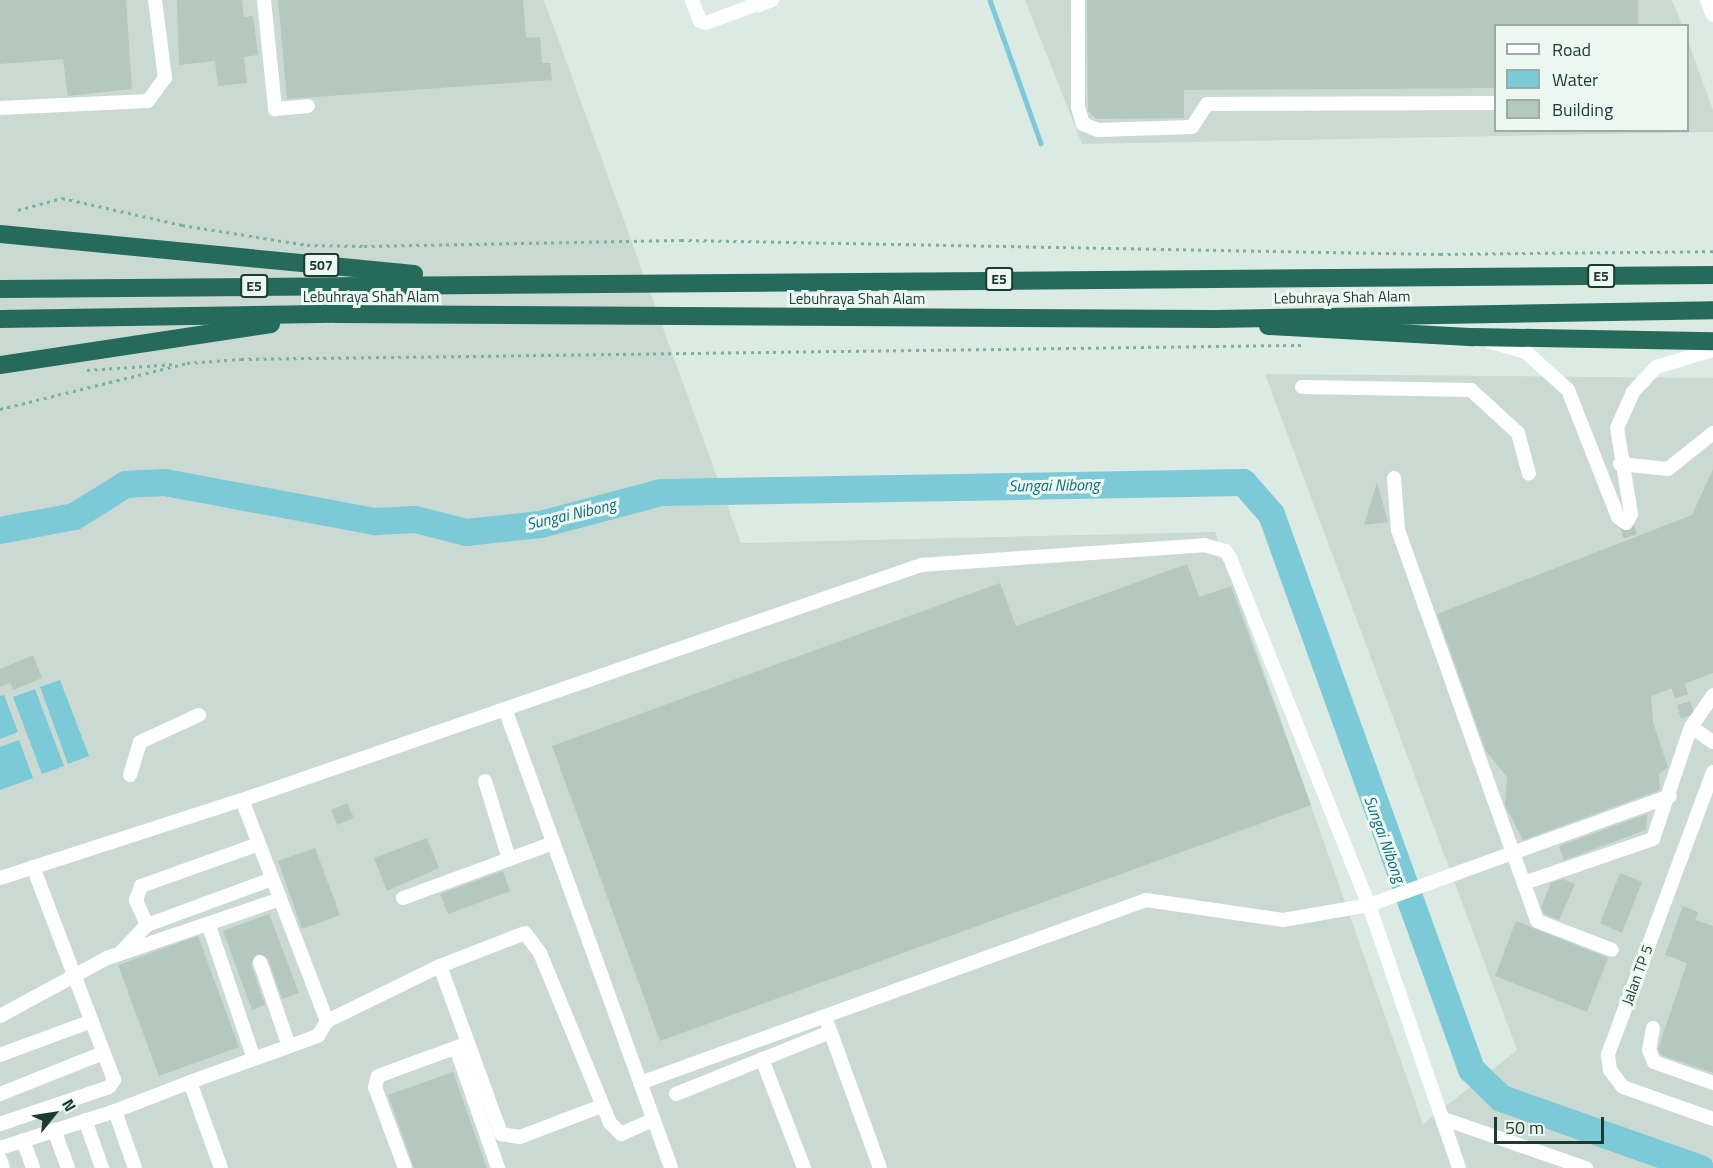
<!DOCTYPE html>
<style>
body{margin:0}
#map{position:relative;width:1713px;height:1168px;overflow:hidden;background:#dceae4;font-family:"Titillium Web",sans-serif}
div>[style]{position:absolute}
.built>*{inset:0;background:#cadad3}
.water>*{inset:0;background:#7cc9d7}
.stream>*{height:4.5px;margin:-2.25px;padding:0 2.25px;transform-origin:2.25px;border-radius:2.25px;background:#7cc9d7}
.river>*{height:27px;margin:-13.5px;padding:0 13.5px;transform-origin:13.5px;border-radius:13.5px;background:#7cc9d7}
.building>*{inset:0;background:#b4c8bf}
.minor-tunnel>*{height:14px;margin-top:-7px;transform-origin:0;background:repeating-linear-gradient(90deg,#b6c7c0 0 14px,transparent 0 21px)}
.path>*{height:3px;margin-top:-1.5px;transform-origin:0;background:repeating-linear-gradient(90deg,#78b29f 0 3px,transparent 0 7.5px)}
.minor>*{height:14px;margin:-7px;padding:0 7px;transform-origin:7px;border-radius:7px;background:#fff}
.highway>*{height:18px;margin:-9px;padding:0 9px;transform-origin:9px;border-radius:9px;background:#256a5b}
span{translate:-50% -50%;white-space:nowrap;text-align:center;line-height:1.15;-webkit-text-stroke:6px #ecf7f1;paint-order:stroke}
.shield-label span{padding:2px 4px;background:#ecf7f1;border:2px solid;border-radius:4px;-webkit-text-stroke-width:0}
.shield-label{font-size:14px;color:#1c3b32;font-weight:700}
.street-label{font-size:15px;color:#1c3b32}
.water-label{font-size:16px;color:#116b7c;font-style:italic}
.legend{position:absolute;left:1494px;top:24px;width:195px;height:108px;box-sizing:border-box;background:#ecf7f1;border:2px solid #99aca5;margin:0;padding:8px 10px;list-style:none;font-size:18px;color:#1c3b32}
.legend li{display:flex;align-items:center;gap:12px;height:30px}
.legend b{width:30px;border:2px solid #99aca5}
.north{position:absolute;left:24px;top:1084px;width:60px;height:60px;-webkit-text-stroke:4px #ecf7f1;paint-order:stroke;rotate:60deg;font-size:16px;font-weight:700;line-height:24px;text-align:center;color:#1c3b32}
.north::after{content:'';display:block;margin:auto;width:21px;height:27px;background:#1c3b32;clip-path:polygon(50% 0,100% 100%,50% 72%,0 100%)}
.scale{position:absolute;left:1494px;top:1117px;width:110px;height:27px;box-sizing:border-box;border:3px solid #1c3b32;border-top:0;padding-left:8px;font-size:18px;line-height:21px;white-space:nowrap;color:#1c3b32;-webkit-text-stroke:4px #ecf7f1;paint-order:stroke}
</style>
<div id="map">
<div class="built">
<div style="clip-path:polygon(0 0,544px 0,741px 543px,1215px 532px,1423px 1124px,1517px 1050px,1265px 374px,1713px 378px,1713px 1168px,0 1168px)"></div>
<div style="clip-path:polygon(1025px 0,1672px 0,1682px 25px,1496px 26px,1496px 130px,1688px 130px,1688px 41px,1713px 110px,1713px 132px,1082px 144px)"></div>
</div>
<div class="water">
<div style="clip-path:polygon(60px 680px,89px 756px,68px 764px,40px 687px)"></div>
<div style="clip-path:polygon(35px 689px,64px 766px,42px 774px,13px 697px)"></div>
<div style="clip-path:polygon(4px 695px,18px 732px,0 739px,0 696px)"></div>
<div style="clip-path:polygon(19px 740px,33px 778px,0 790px,0 747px)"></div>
</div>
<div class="stream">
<div style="left:990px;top:0;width:152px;rotate:70.4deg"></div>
</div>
<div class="river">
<div style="left:0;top:530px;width:75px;rotate:-10.7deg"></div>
<div style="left:74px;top:516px;width:60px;rotate:-32.1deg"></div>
<div style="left:125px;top:484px;width:39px;rotate:-3deg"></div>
<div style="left:164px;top:482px;width:215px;rotate:10.5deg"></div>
<div style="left:375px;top:521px;width:40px;rotate:-2.9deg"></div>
<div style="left:415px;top:519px;width:53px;rotate:14.3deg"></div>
<div style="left:466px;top:532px;width:74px;rotate:-6.2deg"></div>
<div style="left:540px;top:524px;width:125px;rotate:-14.8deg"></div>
<div style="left:661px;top:492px;width:582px;rotate:-0.98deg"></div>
<div style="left:1243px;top:482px;width:43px;rotate:48.8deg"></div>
<div style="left:1271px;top:514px;width:590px;rotate:70.18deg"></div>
<div style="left:1471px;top:1069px;width:42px;rotate:44deg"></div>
<div style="left:1501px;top:1098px;width:211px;rotate:19.4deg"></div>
</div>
<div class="building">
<div style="clip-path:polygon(0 0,126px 0,132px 89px,68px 96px,63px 59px,0 64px)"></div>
<div style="clip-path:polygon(177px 0,242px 0,244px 17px,253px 16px,258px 55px,244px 57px,247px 83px,218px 86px,215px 61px,179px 65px)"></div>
<div style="clip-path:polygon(278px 0,523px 0,526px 38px,540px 37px,542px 63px,550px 63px,552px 80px,287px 99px)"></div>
<div style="clip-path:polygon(1087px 0,1638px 0,1638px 26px,1496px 26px,1496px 88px,1184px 90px,1184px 118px,1096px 119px,1088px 111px)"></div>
<div style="clip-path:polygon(1713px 469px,1713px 673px,1651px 696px,1653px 722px,1668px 767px,1659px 774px,1660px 790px,1523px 840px,1505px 805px,1507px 777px,1486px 751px,1437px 614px,1692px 515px)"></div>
<div style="clip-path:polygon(1377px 482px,1388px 522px,1364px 525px)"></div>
<div style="clip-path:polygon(1187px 564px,1199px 597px,1231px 586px,1311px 805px,660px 1041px,552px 746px,1000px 583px,1016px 626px)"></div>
<div style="clip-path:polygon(33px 655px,42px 678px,13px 690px,10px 683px,0 687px,0 669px)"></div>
<div style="clip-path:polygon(347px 803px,354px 818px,337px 825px,331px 810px)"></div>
<div style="clip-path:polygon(1647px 814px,1646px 830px,1564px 860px,1559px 846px)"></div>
<div style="clip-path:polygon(427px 838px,439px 868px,387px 891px,374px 858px)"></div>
<div style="clip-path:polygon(315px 848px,340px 915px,302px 929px,278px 861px)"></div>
<div style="clip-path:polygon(503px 871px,510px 891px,448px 914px,440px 894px)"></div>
<div style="clip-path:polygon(1620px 873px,1642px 882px,1622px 933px,1600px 923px)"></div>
<div style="clip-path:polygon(1563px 879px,1575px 884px,1559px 920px,1544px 914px,1541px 907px,1551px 883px)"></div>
<div style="clip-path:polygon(1683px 906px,1698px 912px,1695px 920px,1713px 926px,1713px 1073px,1661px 1055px,1658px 1049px,1687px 963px,1665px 955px)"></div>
<div style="clip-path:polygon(269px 914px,299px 993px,282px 999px,268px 959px,257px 954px,251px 964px,265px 1005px,252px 1010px,223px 931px)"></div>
<div style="clip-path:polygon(1516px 921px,1608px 958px,1587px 1012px,1495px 976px)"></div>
<div style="clip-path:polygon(198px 936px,239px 1047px,159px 1076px,118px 965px)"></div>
<div style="clip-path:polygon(453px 1072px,487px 1168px,414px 1168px,388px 1095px)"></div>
</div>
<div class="minor-tunnel">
<div style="left:1626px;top:523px;width:214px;rotate:72.3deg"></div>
</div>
<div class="path">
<div style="left:18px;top:210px;width:46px;rotate:-15.3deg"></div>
<div style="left:62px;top:198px;width:123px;rotate:12.7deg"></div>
<div style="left:182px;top:225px;width:127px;rotate:9.1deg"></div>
<div style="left:307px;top:245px;width:57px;rotate:1deg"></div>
<div style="left:364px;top:246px;width:317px;rotate:-1.1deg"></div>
<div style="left:681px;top:240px;width:759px;rotate:1.06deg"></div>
<div style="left:1440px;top:254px;width:273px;rotate:-0.6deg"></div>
<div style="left:87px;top:370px;width:89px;rotate:-3.9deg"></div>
<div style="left:0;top:409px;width:193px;rotate:-13.8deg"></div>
<div style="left:187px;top:363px;width:54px;rotate:-4.2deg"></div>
<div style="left:241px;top:359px;width:1060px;rotate:-0.76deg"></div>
</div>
<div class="minor">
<div style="left:264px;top:0;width:110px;rotate:84.2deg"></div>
<div style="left:275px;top:109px;width:33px;rotate:-5deg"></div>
<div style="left:692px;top:0;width:22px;rotate:69deg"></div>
<div style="left:700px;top:21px;width:6px;rotate:18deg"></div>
<div style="left:706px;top:23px;width:52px;rotate:-20.2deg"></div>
<div style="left:752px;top:0;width:9px;rotate:36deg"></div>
<div style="left:759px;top:5px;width:14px;rotate:-21deg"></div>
<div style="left:1078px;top:0;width:107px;rotate:90deg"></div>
<div style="left:1078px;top:107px;width:18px;rotate:74deg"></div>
<div style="left:1083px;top:124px;width:16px;rotate:22deg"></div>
<div style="left:1098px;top:130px;width:94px;rotate:-1.8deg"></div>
<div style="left:1192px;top:127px;width:27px;rotate:-57deg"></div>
<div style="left:1207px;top:104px;width:288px;rotate:-0.2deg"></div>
<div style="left:1707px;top:0;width:16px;rotate:68deg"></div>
<div style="left:0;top:108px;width:148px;rotate:-2.7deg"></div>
<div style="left:148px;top:101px;width:29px;rotate:-54deg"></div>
<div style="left:165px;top:78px;width:79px;rotate:-97.3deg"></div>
<div style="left:1491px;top:342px;width:36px;rotate:16deg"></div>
<div style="left:1526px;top:352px;width:57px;rotate:42.1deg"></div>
<div style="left:1568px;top:390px;width:136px;rotate:68.5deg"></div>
<div style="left:1618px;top:517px;width:10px;rotate:37deg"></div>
<div style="left:1626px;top:523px;width:10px;rotate:-61deg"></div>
<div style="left:1631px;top:514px;width:87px;rotate:-99.2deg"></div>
<div style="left:1617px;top:428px;width:39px;rotate:-66deg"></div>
<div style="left:1633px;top:392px;width:34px;rotate:-47deg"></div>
<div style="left:1656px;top:367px;width:59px;rotate:-16.6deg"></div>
<div style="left:1302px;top:387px;width:169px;rotate:1deg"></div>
<div style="left:1471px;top:390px;width:64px;rotate:42.5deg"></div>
<div style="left:1518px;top:433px;width:42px;rotate:75deg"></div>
<div style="left:1620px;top:464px;width:48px;rotate:5.9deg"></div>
<div style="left:1668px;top:469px;width:58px;rotate:-38.7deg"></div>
<div style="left:1394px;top:478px;width:52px;rotate:85.6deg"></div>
<div style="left:1398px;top:530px;width:415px;rotate:70.4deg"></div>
<div style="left:1537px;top:921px;width:80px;rotate:21.1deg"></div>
<div style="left:505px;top:709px;width:488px;rotate:70.1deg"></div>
<div style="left:1691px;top:727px;width:27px;rotate:34deg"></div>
<div style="left:1713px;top:772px;width:302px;rotate:110.4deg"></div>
<div style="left:1608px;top:1055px;width:15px;rotate:82deg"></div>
<div style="left:1610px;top:1070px;width:21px;rotate:53deg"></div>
<div style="left:1623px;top:1087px;width:96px;rotate:19.6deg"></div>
<div style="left:130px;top:775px;width:34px;rotate:-73deg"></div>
<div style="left:140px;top:742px;width:65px;rotate:-24.6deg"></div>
<div style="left:485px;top:781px;width:82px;rotate:72.9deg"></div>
<div style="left:0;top:878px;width:254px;rotate:-17.9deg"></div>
<div style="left:242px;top:800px;width:719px;rotate:-19.09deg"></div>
<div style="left:921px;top:565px;width:284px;rotate:-4deg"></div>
<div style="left:1204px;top:545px;width:22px;rotate:16deg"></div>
<div style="left:1225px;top:551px;width:9px;rotate:54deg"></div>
<div style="left:1230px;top:558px;width:374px;rotate:68.2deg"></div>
<div style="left:1369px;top:905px;width:278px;rotate:71.1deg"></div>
<div style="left:1524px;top:883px;width:136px;rotate:-18.8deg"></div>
<div style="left:1653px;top:839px;width:118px;rotate:-71.3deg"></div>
<div style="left:1691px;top:727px;width:39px;rotate:-55deg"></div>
<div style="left:403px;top:898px;width:160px;rotate:-20.1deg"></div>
<div style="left:147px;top:925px;width:27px;rotate:-114deg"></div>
<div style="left:136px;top:900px;width:15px;rotate:-70deg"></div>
<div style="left:141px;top:886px;width:125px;rotate:-19.6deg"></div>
<div style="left:209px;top:926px;width:140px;rotate:71.3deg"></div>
<div style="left:119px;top:954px;width:40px;rotate:-46deg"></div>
<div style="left:147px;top:925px;width:133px;rotate:-20.2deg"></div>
<div style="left:260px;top:962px;width:89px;rotate:71deg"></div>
<div style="left:440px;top:966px;width:179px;rotate:70deg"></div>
<div style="left:501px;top:1134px;width:19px;rotate:9deg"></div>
<div style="left:520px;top:1137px;width:87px;rotate:-20.9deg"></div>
<div style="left:0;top:1016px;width:122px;rotate:-28.5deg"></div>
<div style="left:107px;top:958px;width:183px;rotate:-18.8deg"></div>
<div style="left:327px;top:1021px;width:126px;rotate:-26deg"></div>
<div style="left:440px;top:966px;width:91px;rotate:-21.2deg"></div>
<div style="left:525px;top:933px;width:25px;rotate:53deg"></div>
<div style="left:540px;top:953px;width:184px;rotate:67.6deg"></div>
<div style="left:610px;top:1123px;width:16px;rotate:45deg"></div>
<div style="left:621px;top:1134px;width:35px;rotate:-24deg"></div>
<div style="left:828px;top:1025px;width:152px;rotate:70deg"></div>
<div style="left:1653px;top:1028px;width:22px;rotate:100deg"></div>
<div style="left:1649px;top:1050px;width:13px;rotate:67deg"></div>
<div style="left:1654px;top:1062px;width:63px;rotate:19.6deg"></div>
<div style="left:456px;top:1048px;width:127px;rotate:70.7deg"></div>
<div style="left:0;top:1055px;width:98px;rotate:-20.3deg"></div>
<div style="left:762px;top:1059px;width:117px;rotate:68.9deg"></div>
<div style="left:640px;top:1083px;width:538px;rotate:-19.88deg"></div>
<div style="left:1146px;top:900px;width:138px;rotate:8.3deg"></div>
<div style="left:1283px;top:920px;width:87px;rotate:-9.9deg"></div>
<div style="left:1369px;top:905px;width:320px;rotate:-19.9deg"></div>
<div style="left:0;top:1094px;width:111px;rotate:-21.7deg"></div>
<div style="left:676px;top:1094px;width:166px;rotate:-21.9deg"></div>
<div style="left:115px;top:1111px;width:80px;rotate:-21.1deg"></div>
<div style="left:85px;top:1120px;width:51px;rotate:70.5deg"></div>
<div style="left:1447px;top:1120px;width:147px;rotate:19.1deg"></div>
<div style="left:0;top:1124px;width:115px;rotate:-18.7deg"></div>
<div style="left:109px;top:1087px;width:9px;rotate:-54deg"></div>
<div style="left:114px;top:1080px;width:228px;rotate:-110.8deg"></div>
<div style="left:54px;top:1130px;width:40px;rotate:69.8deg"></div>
<div style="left:23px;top:1140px;width:30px;rotate:70deg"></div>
<div style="left:0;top:1148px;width:121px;rotate:-17.8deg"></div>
<div style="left:115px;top:1111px;width:60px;rotate:70.7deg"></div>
<div style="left:0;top:1159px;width:9px;rotate:72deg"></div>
<div style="left:221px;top:1168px;width:91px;rotate:-109.8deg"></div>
<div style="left:190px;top:1082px;width:136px;rotate:-19.8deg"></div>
<div style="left:318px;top:1036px;width:17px;rotate:-59deg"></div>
<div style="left:327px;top:1021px;width:237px;rotate:-111deg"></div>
<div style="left:405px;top:1168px;width:86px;rotate:-110.3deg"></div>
<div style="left:375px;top:1087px;width:11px;rotate:-75deg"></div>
<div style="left:378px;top:1076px;width:96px;rotate:-20.1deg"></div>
</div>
<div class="highway">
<div style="left:0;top:234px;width:416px;rotate:5.5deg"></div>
<div style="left:0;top:289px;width:1713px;rotate:-0.47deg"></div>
<div style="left:0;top:319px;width:336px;rotate:-0.9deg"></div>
<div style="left:336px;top:314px;width:879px;rotate:0.33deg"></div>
<div style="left:1215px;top:319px;width:498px;rotate:-1deg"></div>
<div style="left:1268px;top:326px;width:206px;rotate:3.1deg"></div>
<div style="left:1474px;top:337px;width:239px;rotate:1deg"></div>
<div style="left:0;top:365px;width:274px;rotate:-8.6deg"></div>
</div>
<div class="shield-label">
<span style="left:321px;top:265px">507</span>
<span style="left:1601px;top:276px">E5</span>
<span style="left:999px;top:279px">E5</span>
<span style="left:254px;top:286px">E5</span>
</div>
<div class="street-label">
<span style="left:371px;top:297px">Lebuhraya Shah Alam</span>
<span style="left:1342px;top:297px;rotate:-1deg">Lebuhraya Shah Alam</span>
<span style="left:857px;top:299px">Lebuhraya Shah Alam</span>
<span style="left:1637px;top:975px;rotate:-70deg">Jalan TP 5</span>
</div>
<div class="water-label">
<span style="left:1054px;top:485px;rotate:-1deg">Sungai Nibong</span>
<span style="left:571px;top:514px;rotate:-13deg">Sungai Nibong</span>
<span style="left:1385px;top:839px;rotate:70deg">Sungai Nibong</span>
</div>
<ul class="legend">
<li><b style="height:8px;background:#fff"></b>Road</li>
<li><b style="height:16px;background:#7cc9d7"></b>Water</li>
<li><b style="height:16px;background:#b4c8bf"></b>Building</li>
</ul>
<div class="north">N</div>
<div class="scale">50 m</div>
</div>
